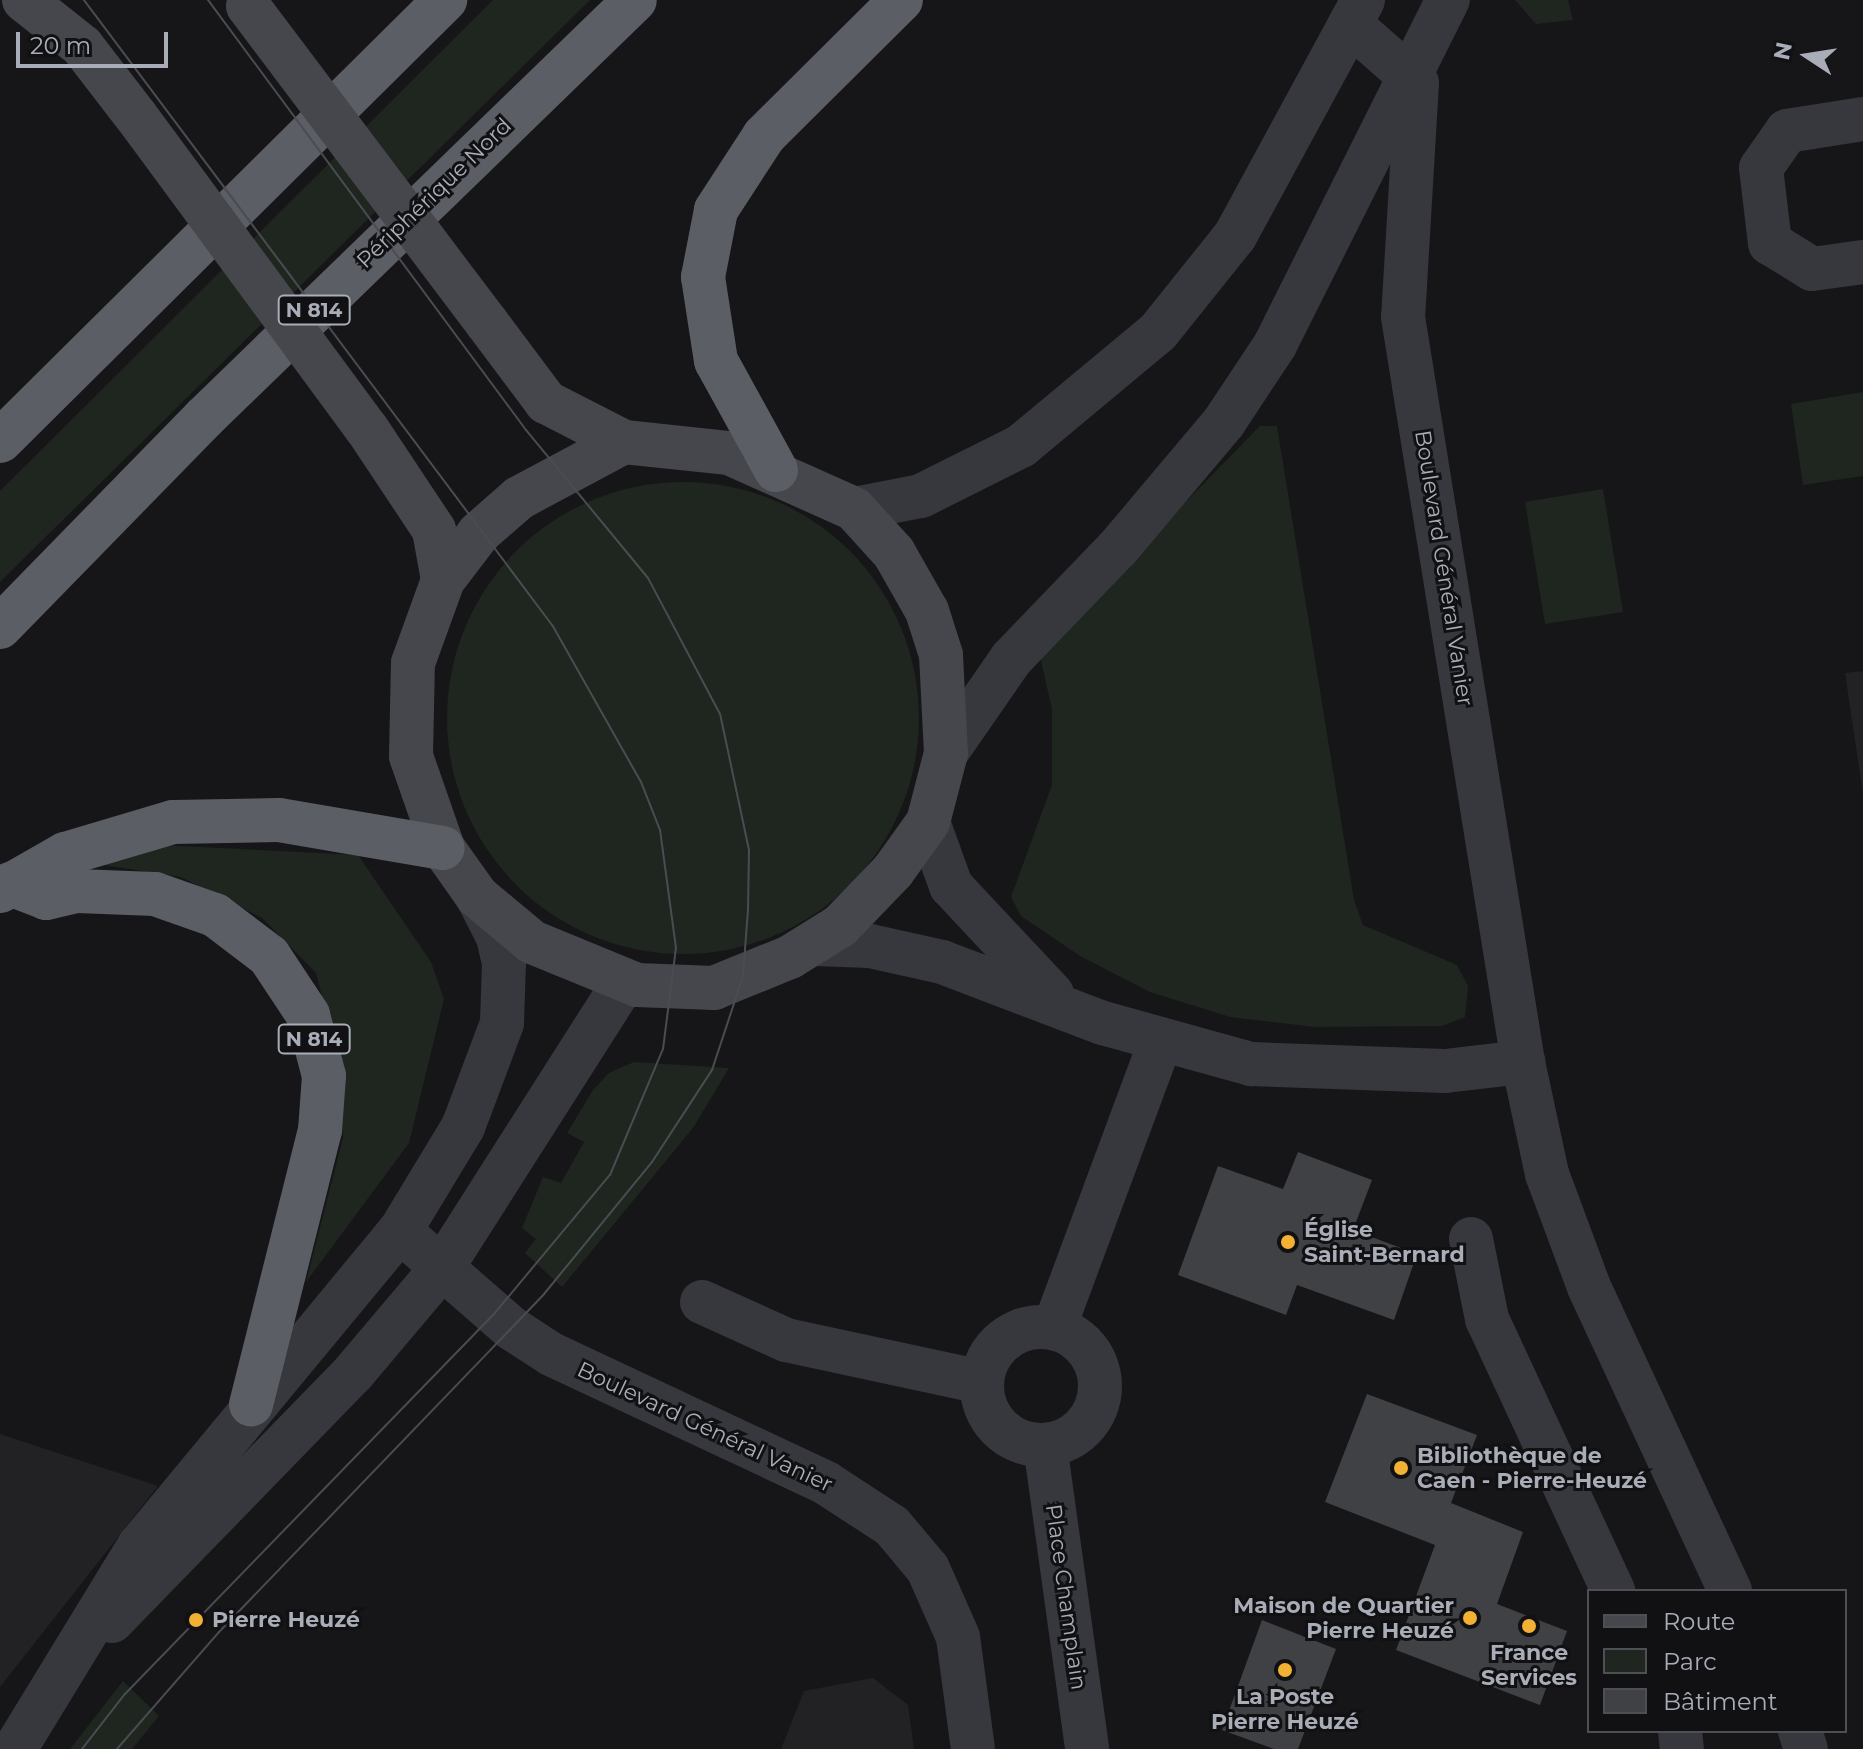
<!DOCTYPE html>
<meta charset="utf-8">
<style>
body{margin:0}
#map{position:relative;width:1863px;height:1749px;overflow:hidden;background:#161618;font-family:Montserrat,sans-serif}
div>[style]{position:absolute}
.built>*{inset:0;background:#222225}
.green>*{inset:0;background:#1e261f}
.round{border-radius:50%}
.building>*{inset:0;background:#404145}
.minor>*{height:44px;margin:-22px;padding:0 22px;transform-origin:22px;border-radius:22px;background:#37383d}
.minor>.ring{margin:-22px;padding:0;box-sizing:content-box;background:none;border:44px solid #37383d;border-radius:50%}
.tertiary>*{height:44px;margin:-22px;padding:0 22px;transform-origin:22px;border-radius:22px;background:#37383d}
.secondary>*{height:44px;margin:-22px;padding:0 22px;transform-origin:22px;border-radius:22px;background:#45474d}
.trunk>*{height:44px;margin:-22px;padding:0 22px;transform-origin:22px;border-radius:22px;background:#5b5e65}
.tram>*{height:2px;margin:-1px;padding:0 1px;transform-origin:1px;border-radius:1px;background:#4a4c52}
.secondary-bridge>*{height:44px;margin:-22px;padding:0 22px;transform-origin:22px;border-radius:22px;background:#45474d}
.dots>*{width:22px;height:22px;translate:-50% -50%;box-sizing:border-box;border:4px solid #111113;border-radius:50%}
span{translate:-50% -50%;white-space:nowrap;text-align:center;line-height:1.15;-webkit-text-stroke:6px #111113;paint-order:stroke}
.shield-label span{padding:2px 6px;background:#111113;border:2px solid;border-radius:6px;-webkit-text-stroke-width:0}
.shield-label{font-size:20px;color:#a8adb8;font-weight:700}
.street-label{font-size:22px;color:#a8adb8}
.poi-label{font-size:22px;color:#a8adb8;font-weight:700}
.left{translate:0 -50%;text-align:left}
.right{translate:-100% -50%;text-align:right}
.legend{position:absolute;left:1587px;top:1589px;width:260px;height:144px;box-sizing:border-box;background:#111113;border:2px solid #4d4f55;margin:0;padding:10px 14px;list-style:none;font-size:24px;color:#a8adb8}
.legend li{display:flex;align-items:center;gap:16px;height:40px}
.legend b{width:40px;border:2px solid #4d4f55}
.north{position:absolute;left:1767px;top:16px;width:80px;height:80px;-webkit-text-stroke:6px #111113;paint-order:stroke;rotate:282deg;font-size:22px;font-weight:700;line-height:32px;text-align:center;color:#a8adb8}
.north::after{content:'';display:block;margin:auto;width:28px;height:36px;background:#a8adb8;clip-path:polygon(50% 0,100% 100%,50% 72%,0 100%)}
.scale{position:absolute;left:16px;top:32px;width:152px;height:36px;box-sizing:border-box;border:4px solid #a8adb8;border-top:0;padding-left:10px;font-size:24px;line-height:28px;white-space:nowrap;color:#a8adb8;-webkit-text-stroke:6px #111113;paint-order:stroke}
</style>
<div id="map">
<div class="built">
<div style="clip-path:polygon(1863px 671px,1863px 794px,1845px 673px)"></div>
<div style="clip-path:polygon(0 1434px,158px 1486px,0 1687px)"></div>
<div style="clip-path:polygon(873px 1678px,908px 1705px,914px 1749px,781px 1749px,804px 1691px)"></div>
</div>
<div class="green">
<div style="clip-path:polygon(493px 0,590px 0,0 582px,0 491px)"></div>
<div style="clip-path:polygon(1515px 0,1568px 0,1573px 20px,1536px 24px)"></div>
<div style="clip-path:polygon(1863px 392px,1863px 476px,1803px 485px,1791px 404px)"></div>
<div style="clip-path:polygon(1260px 426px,1277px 426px,1354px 900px,1363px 925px,1457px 965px,1468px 986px,1465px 1017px,1442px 1026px,1315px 1027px,1230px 1017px,1150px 992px,1080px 956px,1021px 916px,1011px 897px,1052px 785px,1052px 709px,1039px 652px)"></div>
<div class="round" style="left:447px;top:482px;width:472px;height:472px"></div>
<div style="clip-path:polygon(1603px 489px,1623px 612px,1545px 624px,1525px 502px)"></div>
<div style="clip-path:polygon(160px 845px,358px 855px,431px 962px,444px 999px,409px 1143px,306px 1282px,343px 1138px,338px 1059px,316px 973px,262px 918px,181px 877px,84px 862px)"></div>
<div style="clip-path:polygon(634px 1062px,729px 1068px,693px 1128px,562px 1287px,525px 1253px,536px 1239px,522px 1228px,543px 1177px,561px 1183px,584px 1142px,567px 1133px,593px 1090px,609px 1073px)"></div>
<div style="clip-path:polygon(123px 1681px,159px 1716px,132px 1749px,70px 1749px)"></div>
</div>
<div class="building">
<div style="clip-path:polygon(1298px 1152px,1372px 1180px,1353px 1230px,1417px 1254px,1394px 1320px,1297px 1285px,1286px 1315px,1178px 1275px,1218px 1166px,1283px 1189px)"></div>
<div style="clip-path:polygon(1367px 1394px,1477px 1435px,1451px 1503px,1523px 1532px,1497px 1604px,1567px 1631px,1540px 1705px,1396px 1650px,1435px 1545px,1325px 1502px)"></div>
<div style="clip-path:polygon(1262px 1620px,1336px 1649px,1298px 1749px,1274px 1749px,1222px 1730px)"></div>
</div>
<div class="minor">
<div style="left:1350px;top:24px;width:89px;rotate:41.4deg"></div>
<div style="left:1417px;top:83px;width:234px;rotate:93.4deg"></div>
<div style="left:1403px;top:317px;width:755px;rotate:80.85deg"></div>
<div style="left:1523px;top:1062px;width:115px;rotate:77.9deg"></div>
<div style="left:1547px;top:1174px;width:121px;rotate:69.6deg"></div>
<div style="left:1589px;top:1287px;width:335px;rotate:65.1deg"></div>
<div style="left:1863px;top:119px;width:77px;rotate:171deg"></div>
<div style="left:1787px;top:131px;width:45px;rotate:125.1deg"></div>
<div style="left:1761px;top:168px;width:76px;rotate:83.2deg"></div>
<div style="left:1770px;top:243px;width:49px;rotate:31.8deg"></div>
<div style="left:1812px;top:269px;width:51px;rotate:-7.8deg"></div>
<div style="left:928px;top:822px;width:68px;rotate:70.2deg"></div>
<div style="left:951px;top:886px;width:148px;rotate:46.9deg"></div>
<div style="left:815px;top:944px;width:55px;rotate:2.1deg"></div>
<div style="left:870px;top:946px;width:74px;rotate:12.5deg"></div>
<div style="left:942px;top:962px;width:172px;rotate:20.8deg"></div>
<div style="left:1103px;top:1023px;width:154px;rotate:15.5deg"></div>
<div style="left:1251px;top:1064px;width:194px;rotate:2.1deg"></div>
<div style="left:1445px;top:1071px;width:79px;rotate:-6.6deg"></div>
<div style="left:400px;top:1231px;width:147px;rotate:41.1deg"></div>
<div style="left:511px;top:1328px;width:48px;rotate:33deg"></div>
<div style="left:551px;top:1354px;width:304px;rotate:25.1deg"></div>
<div style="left:826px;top:1483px;width:79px;rotate:33.1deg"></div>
<div style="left:892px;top:1526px;width:56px;rotate:50.1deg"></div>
<div style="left:928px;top:1569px;width:74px;rotate:66.2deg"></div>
<div style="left:958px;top:1637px;width:113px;rotate:82.4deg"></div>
<div style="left:1471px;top:1239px;width:82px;rotate:78.7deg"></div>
<div style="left:1487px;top:1319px;width:300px;rotate:65.1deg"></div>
<div style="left:702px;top:1302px;width:92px;rotate:24.3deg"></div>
<div style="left:786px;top:1340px;width:200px;rotate:12.1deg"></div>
<div class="ring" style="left:982px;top:1327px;width:74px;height:74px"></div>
<div style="left:1054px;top:1328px;width:306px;rotate:-69.6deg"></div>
<div style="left:1045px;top:1445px;width:307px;rotate:82.1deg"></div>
<div style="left:1680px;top:1731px;width:18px;rotate:84deg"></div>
<div style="left:1800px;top:1731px;width:19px;rotate:72deg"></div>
</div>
<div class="tertiary">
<div style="left:854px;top:509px;width:68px;rotate:-11deg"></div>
<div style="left:921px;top:496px;width:112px;rotate:-26.6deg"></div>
<div style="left:1021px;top:446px;width:178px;rotate:-39.8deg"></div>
<div style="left:1158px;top:332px;width:123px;rotate:-51.3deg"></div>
<div style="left:1235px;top:236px;width:268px;rotate:-61.5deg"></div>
<div style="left:946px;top:753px;width:114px;rotate:-55.3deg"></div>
<div style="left:1011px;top:659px;width:154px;rotate:-46.1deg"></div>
<div style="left:1118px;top:548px;width:165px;rotate:-49.9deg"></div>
<div style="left:1224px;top:422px;width:92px;rotate:-56.5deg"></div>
<div style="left:1275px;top:345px;width:386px;rotate:-63.4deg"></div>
<div style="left:112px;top:1621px;width:347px;rotate:-45.8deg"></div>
<div style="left:354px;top:1372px;width:136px;rotate:-49.8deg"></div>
<div style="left:442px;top:1268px;width:340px;rotate:-57.5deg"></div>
<div style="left:15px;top:1749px;width:238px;rotate:-58.6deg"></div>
<div style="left:139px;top:1546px;width:409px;rotate:-50.4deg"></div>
<div style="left:400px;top:1231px;width:122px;rotate:-58.8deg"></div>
<div style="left:463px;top:1127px;width:111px;rotate:-69.4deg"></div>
<div style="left:502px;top:1023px;width:60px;rotate:-88.1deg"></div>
<div style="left:504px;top:963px;width:27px;rotate:-103deg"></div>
<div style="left:498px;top:937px;width:46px;rotate:-117.1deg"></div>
</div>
<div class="secondary">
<div style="left:24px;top:0;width:74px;rotate:38.4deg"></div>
<div style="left:82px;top:46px;width:88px;rotate:52.4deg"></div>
<div style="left:487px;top:323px;width:99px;rotate:53.2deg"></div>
<div style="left:546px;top:402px;width:88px;rotate:27.1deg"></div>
<div style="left:624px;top:442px;width:106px;rotate:6deg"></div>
<div style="left:729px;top:453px;width:137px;rotate:24.1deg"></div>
<div style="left:854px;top:509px;width:59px;rotate:47.7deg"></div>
<div style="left:894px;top:553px;width:67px;rotate:60.4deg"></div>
<div style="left:927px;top:611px;width:46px;rotate:72.3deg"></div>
<div style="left:941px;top:655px;width:98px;rotate:87.1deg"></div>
<div style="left:946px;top:753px;width:71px;rotate:104.6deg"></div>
<div style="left:928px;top:822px;width:60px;rotate:125.5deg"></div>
<div style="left:893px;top:871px;width:76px;rotate:133.9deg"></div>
<div style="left:840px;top:926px;width:59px;rotate:148.2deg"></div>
<div style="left:790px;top:957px;width:82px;rotate:157.8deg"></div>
<div style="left:714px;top:988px;width:77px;rotate:-177.8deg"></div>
<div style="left:637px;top:985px;width:113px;rotate:-157.7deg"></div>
<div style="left:532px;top:942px;width:72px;rotate:-140.1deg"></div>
<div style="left:477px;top:896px;width:59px;rotate:-125.3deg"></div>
<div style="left:443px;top:848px;width:97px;rotate:-109.2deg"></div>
<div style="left:411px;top:756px;width:93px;rotate:-88.8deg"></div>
<div style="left:413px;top:663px;width:88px;rotate:-70.1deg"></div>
<div style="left:443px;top:580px;width:59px;rotate:-52.5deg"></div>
<div style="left:479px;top:533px;width:53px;rotate:-41.2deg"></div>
<div style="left:519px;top:498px;width:119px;rotate:-28.1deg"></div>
<div style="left:367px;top:429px;width:121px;rotate:56.4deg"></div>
<div style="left:434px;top:530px;width:51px;rotate:79.8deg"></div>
</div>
<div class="trunk">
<div style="left:0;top:441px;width:627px;rotate:-44.74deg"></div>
<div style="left:776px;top:470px;width:124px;rotate:-118.8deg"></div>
<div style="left:716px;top:361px;width:85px;rotate:-98.8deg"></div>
<div style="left:703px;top:277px;width:68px;rotate:-79deg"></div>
<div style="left:716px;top:210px;width:88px;rotate:-57deg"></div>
<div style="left:764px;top:136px;width:193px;rotate:-44.8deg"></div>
<div style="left:0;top:627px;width:292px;rotate:-45.7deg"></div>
<div style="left:204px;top:418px;width:600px;rotate:-44.12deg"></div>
<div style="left:10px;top:884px;width:39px;rotate:21deg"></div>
<div style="left:46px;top:898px;width:32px;rotate:-13deg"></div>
<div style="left:77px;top:891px;width:78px;rotate:2.2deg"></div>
<div style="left:155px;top:894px;width:64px;rotate:19.3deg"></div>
<div style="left:215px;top:915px;width:68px;rotate:37.2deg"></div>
<div style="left:269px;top:956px;width:71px;rotate:56.5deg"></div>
<div style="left:308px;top:1015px;width:63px;rotate:75.3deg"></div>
<div style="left:324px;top:1076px;width:54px;rotate:94.2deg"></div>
<div style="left:320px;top:1130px;width:283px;rotate:104.1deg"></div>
<div style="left:0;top:891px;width:75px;rotate:-29.6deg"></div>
<div style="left:65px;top:854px;width:113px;rotate:-16.5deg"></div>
<div style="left:173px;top:822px;width:106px;rotate:-1.1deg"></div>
<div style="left:279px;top:820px;width:166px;rotate:9.7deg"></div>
</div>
<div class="tram">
<div style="left:82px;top:1749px;width:68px;rotate:-52.1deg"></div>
<div style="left:124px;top:1695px;width:531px;rotate:-45.84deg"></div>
<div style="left:494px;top:1314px;width:181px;rotate:-50.2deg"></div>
<div style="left:610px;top:1175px;width:137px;rotate:-67.2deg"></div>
<div style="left:663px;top:1049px;width:102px;rotate:-82.7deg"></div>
<div style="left:676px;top:948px;width:119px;rotate:-97.7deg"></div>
<div style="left:660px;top:830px;width:52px;rotate:-111.6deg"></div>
<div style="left:641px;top:782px;width:180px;rotate:-119.5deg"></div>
<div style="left:552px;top:625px;width:781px;rotate:-126.83deg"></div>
<div style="left:117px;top:1749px;width:155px;rotate:-48.9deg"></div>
<div style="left:219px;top:1632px;width:469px;rotate:-46.1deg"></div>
<div style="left:544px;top:1294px;width:171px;rotate:-50.7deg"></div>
<div style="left:652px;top:1162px;width:110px;rotate:-56.9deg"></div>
<div style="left:712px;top:1070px;width:99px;rotate:-71.7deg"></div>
<div style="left:743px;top:976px;width:67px;rotate:-85.7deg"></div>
<div style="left:748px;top:909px;width:59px;rotate:-89deg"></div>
<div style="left:749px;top:850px;width:139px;rotate:-102deg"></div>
<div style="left:720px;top:714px;width:154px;rotate:-117.9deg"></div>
<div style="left:648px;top:578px;width:192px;rotate:-129.5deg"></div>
<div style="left:526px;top:430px;width:535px;rotate:-126.48deg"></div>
</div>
<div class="secondary-bridge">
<div style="left:248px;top:6px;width:397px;rotate:53deg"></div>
<div style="left:136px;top:116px;width:389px;rotate:53.6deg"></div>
</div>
<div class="dots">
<div style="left:1288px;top:1242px;background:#f2b134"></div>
<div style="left:1401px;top:1468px;background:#f2b134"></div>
<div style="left:1470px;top:1618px;background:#f2b134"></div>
<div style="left:196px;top:1620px;background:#f2b134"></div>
<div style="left:1529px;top:1626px;background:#f2b134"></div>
<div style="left:1285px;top:1670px;background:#f2b134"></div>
</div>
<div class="shield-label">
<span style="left:314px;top:310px">N 814</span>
<span style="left:314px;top:1039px">N 814</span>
</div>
<div class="street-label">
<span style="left:434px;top:193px;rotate:-44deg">Périphérique Nord</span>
<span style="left:1444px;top:568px;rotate:81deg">Boulevard Général Vanier</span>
<span style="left:705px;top:1427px;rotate:25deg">Boulevard Général Vanier</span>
<span style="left:1066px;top:1597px;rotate:82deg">Place Champlain</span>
</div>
<div class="poi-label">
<span class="left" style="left:1304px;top:1242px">Église<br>Saint-Bernard</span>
<span class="left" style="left:1417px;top:1468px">Bibliothèque de<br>Caen - Pierre-Heuzé</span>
<span class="right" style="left:1454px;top:1618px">Maison de Quartier<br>Pierre Heuzé</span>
<span class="left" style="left:212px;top:1620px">Pierre Heuzé</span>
<span style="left:1529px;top:1665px">France<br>Services</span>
<span style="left:1285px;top:1709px">La Poste<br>Pierre Heuzé</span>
</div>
<ul class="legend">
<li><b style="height:10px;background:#45474d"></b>Route</li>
<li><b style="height:22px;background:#1e261f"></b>Parc</li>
<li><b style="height:22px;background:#404145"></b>Bâtiment</li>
</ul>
<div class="north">N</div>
<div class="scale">20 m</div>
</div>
